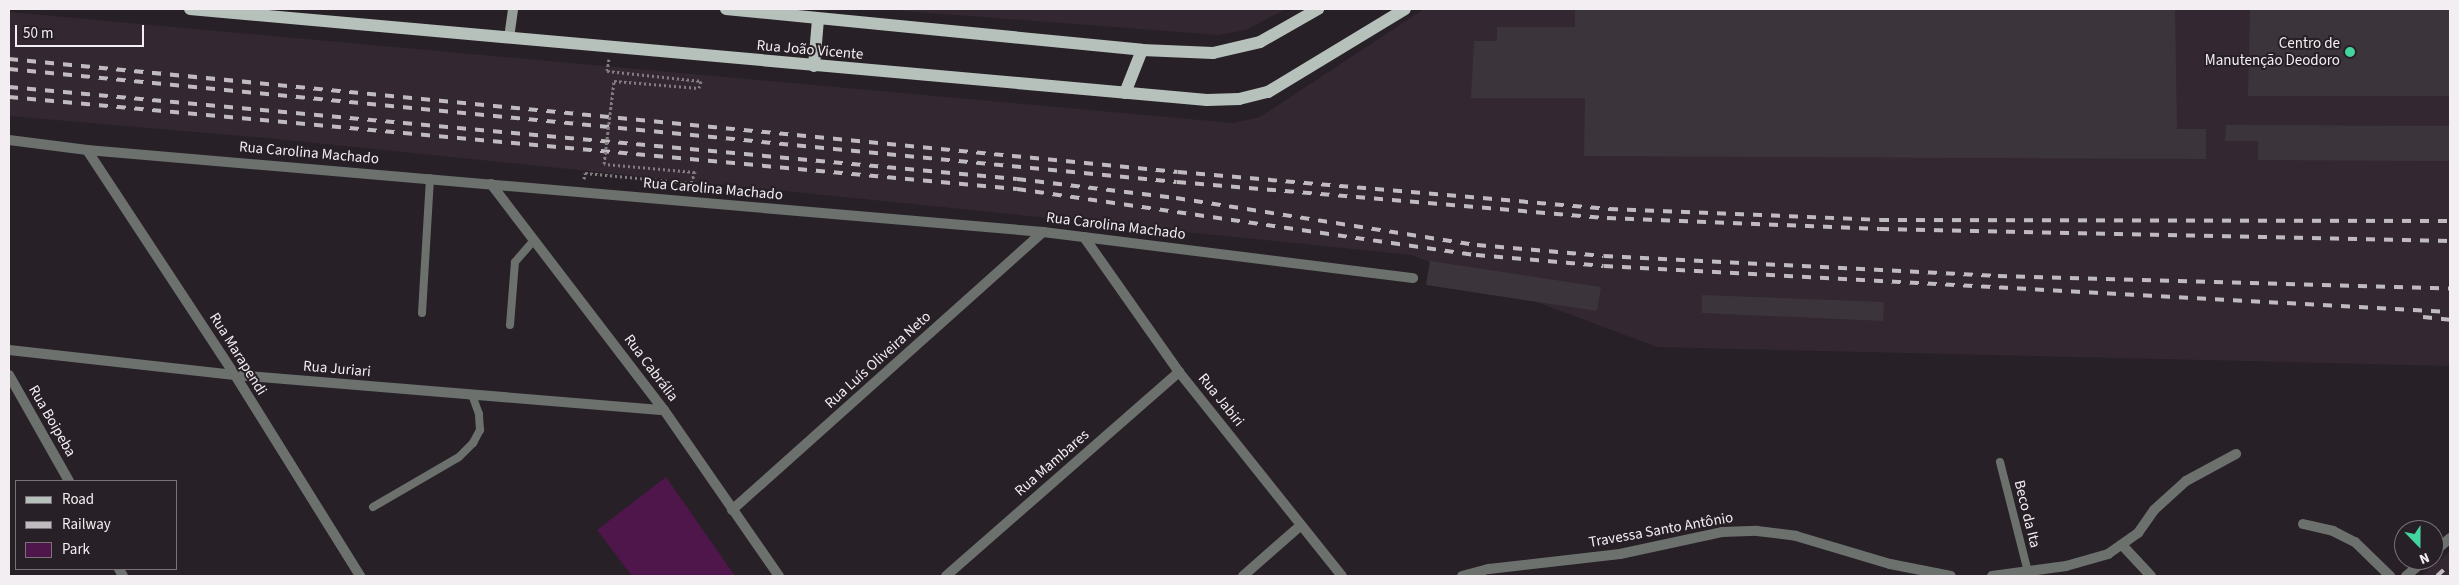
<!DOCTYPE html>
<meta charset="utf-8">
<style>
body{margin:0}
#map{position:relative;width:2459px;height:585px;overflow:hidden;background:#272026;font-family:"Source Sans 3",sans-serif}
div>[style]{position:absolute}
.built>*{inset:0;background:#332732}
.green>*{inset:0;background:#4f164b}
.building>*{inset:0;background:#3c343b}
.path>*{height:3px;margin-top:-1.5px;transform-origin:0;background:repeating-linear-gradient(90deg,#827c81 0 2.5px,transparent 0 5px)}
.lane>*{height:8px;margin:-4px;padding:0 4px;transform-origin:4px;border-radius:4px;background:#6c716e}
.street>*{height:10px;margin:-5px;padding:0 5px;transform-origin:5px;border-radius:5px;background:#6c716e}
.secondary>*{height:10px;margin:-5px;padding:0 5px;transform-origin:5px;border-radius:5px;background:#969e9a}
.primary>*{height:12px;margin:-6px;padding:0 6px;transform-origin:6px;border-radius:6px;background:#b7c1bc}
.rail>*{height:4px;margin-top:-2px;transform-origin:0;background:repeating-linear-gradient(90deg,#c0bbbf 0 9px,transparent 0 18px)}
.path-bridge>*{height:3px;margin-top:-1.5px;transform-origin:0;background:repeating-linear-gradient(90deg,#827c81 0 2.5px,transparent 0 5px)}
.dots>*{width:14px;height:14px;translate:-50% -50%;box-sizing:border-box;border:2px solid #272026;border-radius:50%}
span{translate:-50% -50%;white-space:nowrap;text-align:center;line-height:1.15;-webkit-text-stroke:4px #272026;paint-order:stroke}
.poi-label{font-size:15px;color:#f3eef2}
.right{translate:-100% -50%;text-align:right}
.street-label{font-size:15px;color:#f3eef2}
.frame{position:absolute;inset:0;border:10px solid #f3eef2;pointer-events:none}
.legend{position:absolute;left:15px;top:480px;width:162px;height:90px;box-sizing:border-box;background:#272026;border:1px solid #797278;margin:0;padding:6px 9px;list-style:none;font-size:15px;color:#f3eef2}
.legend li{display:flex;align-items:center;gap:10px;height:25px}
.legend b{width:25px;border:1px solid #797278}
.north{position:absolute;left:2394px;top:520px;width:50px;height:50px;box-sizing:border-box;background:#272026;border:1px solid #797278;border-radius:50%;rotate:158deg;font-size:14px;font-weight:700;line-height:20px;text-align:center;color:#f3eef2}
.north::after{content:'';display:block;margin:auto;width:18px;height:22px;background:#44d49f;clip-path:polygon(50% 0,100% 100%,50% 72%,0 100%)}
.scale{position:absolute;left:15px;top:25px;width:129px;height:22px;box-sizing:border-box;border:2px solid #f3eef2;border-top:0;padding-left:6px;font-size:15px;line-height:18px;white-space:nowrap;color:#f3eef2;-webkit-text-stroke:4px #272026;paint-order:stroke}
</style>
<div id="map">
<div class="built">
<div style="clip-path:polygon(879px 9px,1286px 9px,1246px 30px,1218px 35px)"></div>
<div style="clip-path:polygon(1424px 9px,2450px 9px,2450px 366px,1657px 347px,1411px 255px,266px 138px,9px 116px,9px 12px,1233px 123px,1260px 117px)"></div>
<div style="clip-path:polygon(2450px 551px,2450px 576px,2421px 576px)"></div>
</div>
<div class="green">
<div style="clip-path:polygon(666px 477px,735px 576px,632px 576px,597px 530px)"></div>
</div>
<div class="building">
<div style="clip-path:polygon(1575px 9px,2175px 9px,2177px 129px,2206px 129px,2206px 159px,1584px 156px,1585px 98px,1471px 98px,1474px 41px,1497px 41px,1497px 27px,1575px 27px)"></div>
<div style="clip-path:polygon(2250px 9px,2450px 9px,2450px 96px,2248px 96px)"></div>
<div style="clip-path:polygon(2226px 125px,2450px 126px,2450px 161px,2258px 160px,2258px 141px,2225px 141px)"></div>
<div style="clip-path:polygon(1430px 261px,1601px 287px,1597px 311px,1426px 285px)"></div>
<div style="clip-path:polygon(1702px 295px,1884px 302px,1883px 321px,1702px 313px)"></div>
</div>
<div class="path">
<div style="left:609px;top:59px;width:12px;rotate:99deg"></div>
<div style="left:607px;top:71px;width:95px;rotate:6.1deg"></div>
<div style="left:701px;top:81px;width:7px;rotate:106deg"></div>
<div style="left:584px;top:179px;width:6px;rotate:-81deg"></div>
<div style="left:585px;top:173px;width:106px;rotate:5.4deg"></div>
<div style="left:691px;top:183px;width:12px;rotate:-70deg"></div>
</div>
<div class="lane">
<div style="left:422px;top:313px;width:135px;rotate:-86.6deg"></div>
<div style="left:510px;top:325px;width:63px;rotate:-85.5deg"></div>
<div style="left:515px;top:262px;width:29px;rotate:-49deg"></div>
<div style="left:2000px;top:462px;width:114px;rotate:75.7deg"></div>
<div style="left:373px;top:507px;width:99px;rotate:-30.2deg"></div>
<div style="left:459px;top:457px;width:20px;rotate:-45deg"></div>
<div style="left:473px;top:443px;width:15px;rotate:-62deg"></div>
<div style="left:480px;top:430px;width:16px;rotate:-94deg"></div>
<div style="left:479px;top:414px;width:20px;rotate:-110deg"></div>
</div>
<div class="street">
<div style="left:9px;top:140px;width:79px;rotate:7.3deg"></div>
<div style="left:87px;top:150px;width:960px;rotate:4.9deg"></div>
<div style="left:1043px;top:232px;width:373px;rotate:7.1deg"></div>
<div style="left:87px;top:150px;width:269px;rotate:56.7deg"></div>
<div style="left:235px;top:375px;width:237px;rotate:58.1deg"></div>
<div style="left:491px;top:184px;width:285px;rotate:52.6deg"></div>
<div style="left:664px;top:410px;width:202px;rotate:55.3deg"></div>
<div style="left:1084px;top:237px;width:165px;rotate:54.9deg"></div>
<div style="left:1179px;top:372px;width:261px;rotate:51.4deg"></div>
<div style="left:9px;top:350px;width:227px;rotate:6.3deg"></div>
<div style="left:235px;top:375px;width:430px;rotate:4.7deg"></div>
<div style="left:9px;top:375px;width:122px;rotate:60.5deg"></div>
<div style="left:732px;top:510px;width:417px;rotate:-41.8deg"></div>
<div style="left:2303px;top:524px;width:31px;rotate:13deg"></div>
<div style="left:2333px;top:531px;width:25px;rotate:27deg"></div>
<div style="left:2355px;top:542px;width:49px;rotate:44.2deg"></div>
<div style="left:2123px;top:546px;width:41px;rotate:47deg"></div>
<div style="left:2434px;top:552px;width:21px;rotate:-41deg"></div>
<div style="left:119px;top:569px;width:8px;rotate:60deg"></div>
<div style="left:946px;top:576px;width:310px;rotate:-41.2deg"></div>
<div style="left:1243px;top:576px;width:77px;rotate:-41.3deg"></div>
<div style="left:1462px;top:576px;width:28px;rotate:-15deg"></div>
<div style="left:1489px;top:569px;width:132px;rotate:-6.5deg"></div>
<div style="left:1620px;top:554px;width:104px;rotate:-12.2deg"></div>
<div style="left:1722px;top:532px;width:35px;rotate:-2deg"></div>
<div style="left:1757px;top:531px;width:39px;rotate:7deg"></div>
<div style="left:1796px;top:536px;width:98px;rotate:16.6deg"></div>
<div style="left:1890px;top:564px;width:62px;rotate:11.1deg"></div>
<div style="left:1992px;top:576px;width:75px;rotate:-7.7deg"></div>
<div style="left:2066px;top:566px;width:44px;rotate:-15.9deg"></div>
<div style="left:2108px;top:554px;width:37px;rotate:-35deg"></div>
<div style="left:2138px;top:533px;width:28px;rotate:-55deg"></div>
<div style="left:2154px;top:510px;width:43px;rotate:-42.2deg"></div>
<div style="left:2186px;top:481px;width:57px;rotate:-28.4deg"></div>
<div style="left:2406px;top:576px;width:25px;rotate:-40deg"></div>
</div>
<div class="secondary">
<div style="left:509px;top:38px;width:29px;rotate:-82deg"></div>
</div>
<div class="primary">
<div style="left:190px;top:9px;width:1021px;rotate:5.11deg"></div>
<div style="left:1207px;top:100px;width:32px;rotate:-2deg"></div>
<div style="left:1239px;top:99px;width:30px;rotate:-14deg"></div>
<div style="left:1268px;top:92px;width:160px;rotate:-31.2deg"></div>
<div style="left:726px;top:9px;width:418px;rotate:5.6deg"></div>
<div style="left:1142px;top:50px;width:71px;rotate:2.4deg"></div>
<div style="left:1213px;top:53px;width:48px;rotate:-13.2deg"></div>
<div style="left:1260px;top:42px;width:67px;rotate:-29.6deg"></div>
<div style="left:814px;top:66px;width:47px;rotate:-85.1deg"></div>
<div style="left:1125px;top:93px;width:46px;rotate:-68.4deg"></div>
</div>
<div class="rail">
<div style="left:9px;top:59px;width:1174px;rotate:5.52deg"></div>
<div style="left:1178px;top:172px;width:433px;rotate:4.9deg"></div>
<div style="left:1609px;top:209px;width:271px;rotate:2.3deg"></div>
<div style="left:1880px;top:220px;width:570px;rotate:0.1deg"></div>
<div style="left:9px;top:69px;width:1173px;rotate:5.53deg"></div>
<div style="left:1177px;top:182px;width:432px;rotate:4.8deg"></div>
<div style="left:1607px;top:218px;width:273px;rotate:2.3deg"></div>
<div style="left:1880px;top:229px;width:570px;rotate:1.21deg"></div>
<div style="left:9px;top:87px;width:1012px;rotate:5.21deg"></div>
<div style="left:1017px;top:179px;width:160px;rotate:6.8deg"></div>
<div style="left:1176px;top:198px;width:305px;rotate:8.9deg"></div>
<div style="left:1477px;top:245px;width:127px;rotate:5deg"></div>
<div style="left:1604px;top:256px;width:395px;rotate:2.9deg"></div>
<div style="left:1998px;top:276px;width:452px;rotate:1.6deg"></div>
<div style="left:9px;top:97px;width:1012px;rotate:5.21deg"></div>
<div style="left:1017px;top:189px;width:464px;rotate:8.2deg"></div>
<div style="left:1476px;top:255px;width:128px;rotate:4.9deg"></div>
<div style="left:1604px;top:266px;width:847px;rotate:3.11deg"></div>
<div style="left:2423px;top:317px;width:27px;rotate:6deg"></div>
<div style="left:2437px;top:576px;width:18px;rotate:-43deg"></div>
</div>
<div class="path-bridge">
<div style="left:695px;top:172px;width:91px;rotate:-175deg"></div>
<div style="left:604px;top:164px;width:84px;rotate:-83.1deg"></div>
<div style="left:614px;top:81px;width:85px;rotate:4.7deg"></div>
</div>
<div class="dots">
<div style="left:2350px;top:52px;background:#44d49f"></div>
</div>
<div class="poi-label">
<span class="right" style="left:2340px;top:52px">Centro de<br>Manutenção Deodoro</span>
</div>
<div class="street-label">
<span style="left:810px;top:50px;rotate:5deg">Rua João Vicente</span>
<span style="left:309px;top:153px;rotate:5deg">Rua Carolina Machado</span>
<span style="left:713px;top:189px;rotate:5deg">Rua Carolina Machado</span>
<span style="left:1116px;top:226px;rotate:7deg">Rua Carolina Machado</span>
<span style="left:238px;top:354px;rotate:58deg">Rua Marapendi</span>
<span style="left:878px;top:360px;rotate:-42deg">Rua Luís Oliveira Neto</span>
<span style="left:651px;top:368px;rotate:53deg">Rua Cabrália</span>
<span style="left:337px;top:369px;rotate:5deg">Rua Juriari</span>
<span style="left:1221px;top:400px;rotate:51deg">Rua Jabiri</span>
<span style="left:52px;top:421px;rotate:60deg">Rua Boipeba</span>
<span style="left:1052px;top:463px;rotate:-41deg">Rua Mambares</span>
<span style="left:2027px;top:514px;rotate:76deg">Beco da Ita</span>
<span style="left:1661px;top:530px;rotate:-10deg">Travessa Santo Antônio</span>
</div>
<div class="frame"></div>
<ul class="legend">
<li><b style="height:6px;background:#b7c1bc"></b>Road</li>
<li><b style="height:6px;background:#c0bbbf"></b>Railway</li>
<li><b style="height:14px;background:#4f164b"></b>Park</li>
</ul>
<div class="north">N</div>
<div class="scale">50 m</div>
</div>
